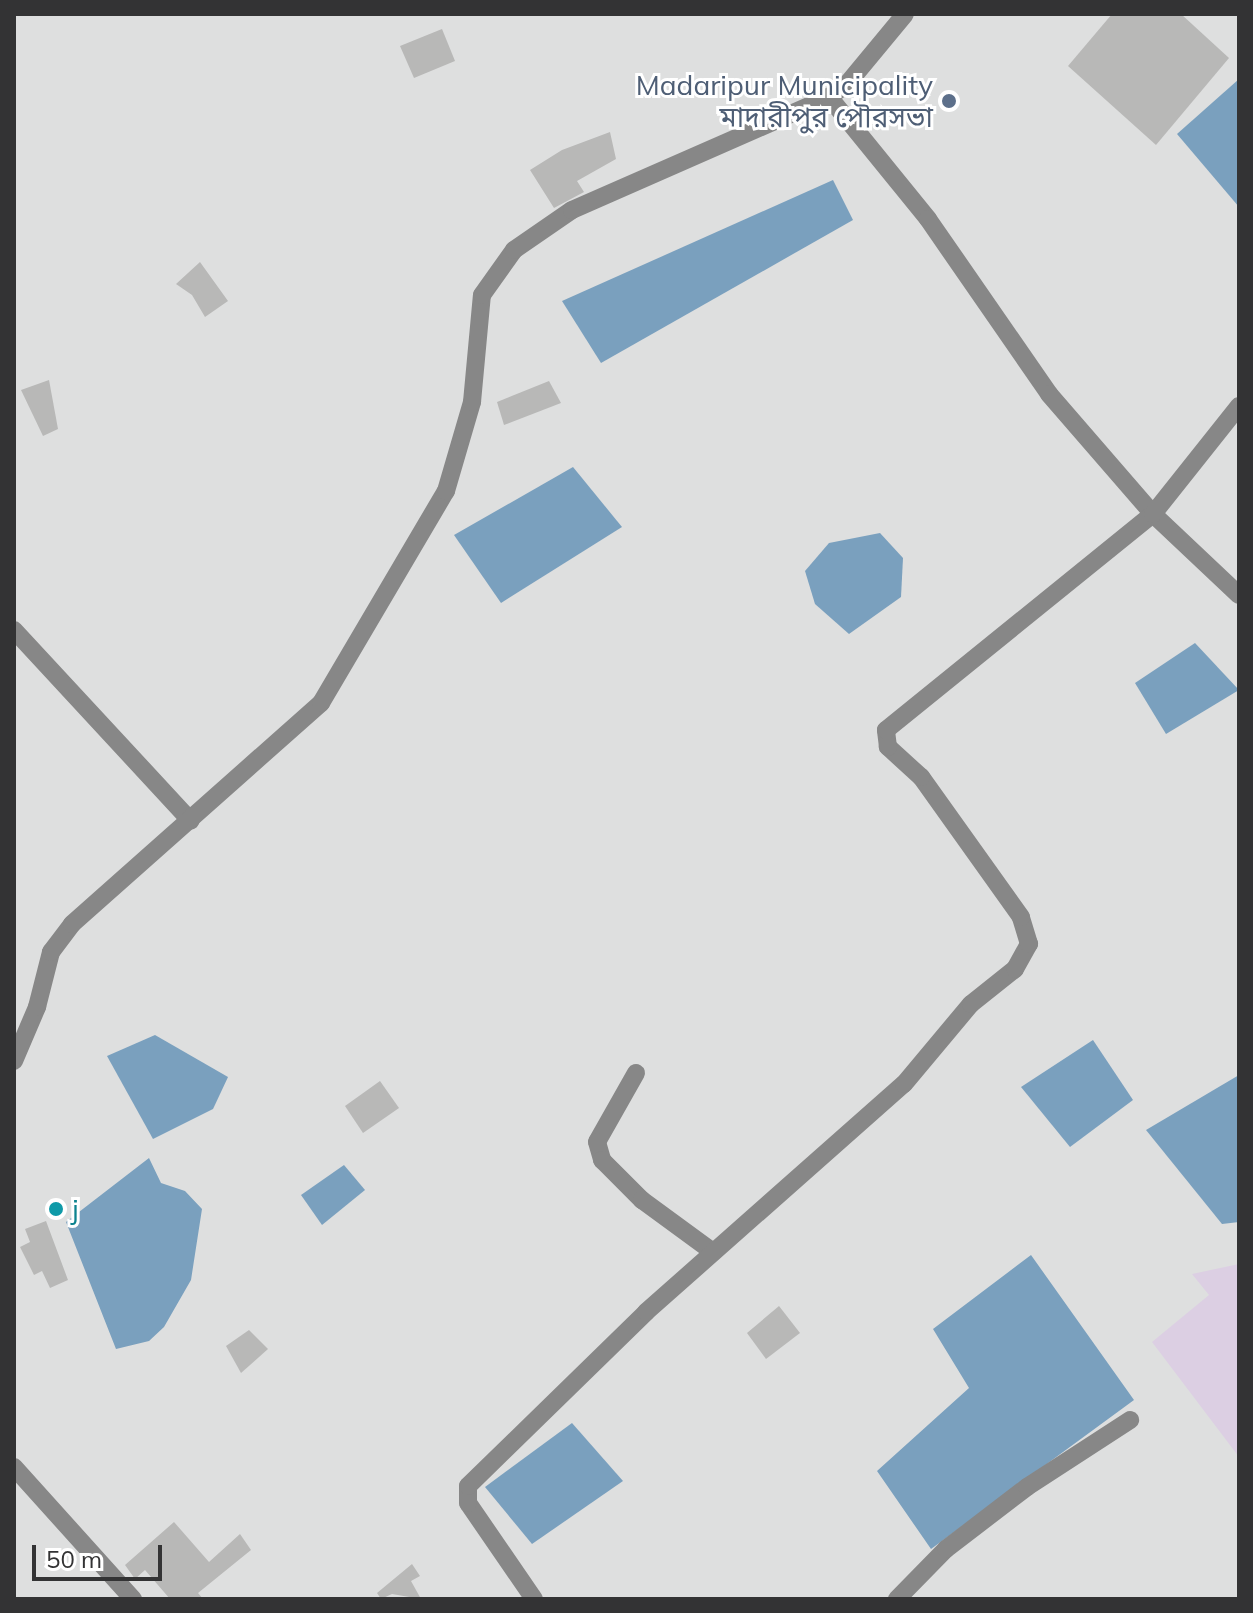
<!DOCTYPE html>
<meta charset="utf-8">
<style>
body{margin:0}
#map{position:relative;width:1253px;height:1613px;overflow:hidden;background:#dedfdf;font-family:Mulish,"Noto Sans Bengali",sans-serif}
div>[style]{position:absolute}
.education>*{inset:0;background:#dccfe3}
.water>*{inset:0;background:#7aa0be}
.building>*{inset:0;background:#b8b8b7}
.minor>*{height:18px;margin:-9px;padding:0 9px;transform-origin:9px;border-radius:9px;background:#878787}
.dots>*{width:22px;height:22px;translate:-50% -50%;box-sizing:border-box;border:4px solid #fff;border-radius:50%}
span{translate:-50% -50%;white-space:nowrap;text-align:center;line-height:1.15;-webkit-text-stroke:6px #fff;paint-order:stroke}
.service-label{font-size:28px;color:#4e5e75}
.right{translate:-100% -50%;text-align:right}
.culture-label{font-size:28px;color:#0d838f}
.left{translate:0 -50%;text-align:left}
.frame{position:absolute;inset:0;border:16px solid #333334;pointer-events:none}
.scale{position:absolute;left:32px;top:1545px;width:130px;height:36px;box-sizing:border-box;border:4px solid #333334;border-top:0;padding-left:10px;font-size:24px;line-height:28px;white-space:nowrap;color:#333334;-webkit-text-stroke:6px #fff;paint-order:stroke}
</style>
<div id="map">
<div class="education">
<div style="clip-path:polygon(1239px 1264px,1239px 1457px,1152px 1342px,1209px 1295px,1192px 1274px)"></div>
</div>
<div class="water">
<div style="clip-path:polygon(1239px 79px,1239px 207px,1177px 134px)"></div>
<div style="clip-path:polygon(833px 180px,853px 220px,601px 363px,562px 301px)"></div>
<div style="clip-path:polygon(573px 467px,622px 527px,501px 603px,454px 535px)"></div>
<div style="clip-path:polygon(880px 533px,903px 558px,901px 597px,849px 634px,815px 604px,805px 571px,829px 543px)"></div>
<div style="clip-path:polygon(1195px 643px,1239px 690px,1166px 734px,1135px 683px)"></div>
<div style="clip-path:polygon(155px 1035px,228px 1077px,213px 1109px,153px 1139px,107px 1056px)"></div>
<div style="clip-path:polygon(1093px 1040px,1133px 1100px,1070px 1147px,1021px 1087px)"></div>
<div style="clip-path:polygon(1239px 1075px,1239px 1222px,1222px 1224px,1146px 1130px)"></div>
<div style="clip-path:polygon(149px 1158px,161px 1183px,185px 1191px,202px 1209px,191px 1280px,164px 1327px,149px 1341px,116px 1349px,66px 1222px)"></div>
<div style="clip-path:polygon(344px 1165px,365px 1190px,322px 1225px,301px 1195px)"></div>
<div style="clip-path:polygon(1031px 1255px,1134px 1400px,931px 1549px,877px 1471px,969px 1388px,933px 1329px)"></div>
<div style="clip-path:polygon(572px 1423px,623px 1481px,532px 1544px,485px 1487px)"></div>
</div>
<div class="building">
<div style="clip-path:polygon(1112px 14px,1181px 14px,1229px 58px,1156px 145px,1068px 66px)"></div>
<div style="clip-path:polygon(442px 29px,455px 61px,414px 78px,400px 46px)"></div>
<div style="clip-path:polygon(610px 132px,616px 159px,577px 181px,584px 192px,554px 208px,530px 170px,562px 150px)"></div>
<div style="clip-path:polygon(200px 262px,228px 301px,205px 317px,192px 295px,176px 284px)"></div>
<div style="clip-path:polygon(49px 380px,58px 429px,43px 436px,21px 390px)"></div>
<div style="clip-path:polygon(549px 381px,561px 403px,504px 425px,497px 402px)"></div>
<div style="clip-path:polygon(380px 1081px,399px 1108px,363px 1133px,345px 1106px)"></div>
<div style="clip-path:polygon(46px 1221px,68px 1280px,50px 1288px,42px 1271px,34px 1275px,20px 1247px,30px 1242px,25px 1229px)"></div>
<div style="clip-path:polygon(779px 1306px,800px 1333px,766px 1359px,747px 1333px)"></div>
<div style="clip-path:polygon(249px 1330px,268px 1349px,241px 1373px,226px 1346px)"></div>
<div style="clip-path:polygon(174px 1522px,209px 1562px,240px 1534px,251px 1550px,198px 1593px,203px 1599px,170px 1599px,145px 1570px,135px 1579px,125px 1565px)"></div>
<div style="clip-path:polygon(412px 1564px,420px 1576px,411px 1581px,421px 1599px,392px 1594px,381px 1599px,377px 1593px)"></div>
</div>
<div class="minor">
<div style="left:829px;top:97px;width:157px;rotate:50.9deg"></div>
<div style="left:928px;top:219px;width:213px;rotate:55.3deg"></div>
<div style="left:1049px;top:394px;width:159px;rotate:49.1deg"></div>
<div style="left:1153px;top:514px;width:118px;rotate:43.3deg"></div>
<div style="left:14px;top:630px;width:260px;rotate:47.2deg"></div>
<div style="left:14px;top:1061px;width:59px;rotate:-66.9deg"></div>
<div style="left:37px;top:1007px;width:57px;rotate:-75.7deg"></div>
<div style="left:51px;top:952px;width:35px;rotate:-53deg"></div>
<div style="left:72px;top:924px;width:333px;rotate:-41.6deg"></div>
<div style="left:321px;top:703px;width:246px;rotate:-59.5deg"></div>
<div style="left:446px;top:491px;width:93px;rotate:-73.7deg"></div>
<div style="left:472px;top:402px;width:107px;rotate:-84.7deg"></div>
<div style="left:482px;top:295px;width:55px;rotate:-54.6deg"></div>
<div style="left:514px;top:250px;width:70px;rotate:-34.6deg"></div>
<div style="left:572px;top:210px;width:281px;rotate:-23.7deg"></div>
<div style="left:829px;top:97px;width:24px;rotate:-36deg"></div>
<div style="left:848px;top:83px;width:89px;rotate:-50.4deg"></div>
<div style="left:636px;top:1073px;width:79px;rotate:119.5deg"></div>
<div style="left:597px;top:1142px;width:19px;rotate:74deg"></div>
<div style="left:602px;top:1160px;width:57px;rotate:45deg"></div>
<div style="left:642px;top:1200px;width:88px;rotate:36.2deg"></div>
<div style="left:14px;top:1467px;width:178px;rotate:48deg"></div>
<div style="left:534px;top:1599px;width:116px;rotate:-124.5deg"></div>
<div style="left:468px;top:1503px;width:17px;rotate:-90deg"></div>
<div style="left:468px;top:1486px;width:249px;rotate:-44.3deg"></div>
<div style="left:646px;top:1312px;width:344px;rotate:-41.5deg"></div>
<div style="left:904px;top:1084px;width:104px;rotate:-50.1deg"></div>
<div style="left:971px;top:1004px;width:56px;rotate:-38.5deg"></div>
<div style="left:1015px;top:969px;width:29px;rotate:-61deg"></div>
<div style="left:1029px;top:944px;width:28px;rotate:-107deg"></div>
<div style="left:1021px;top:917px;width:172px;rotate:-125.5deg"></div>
<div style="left:921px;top:777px;width:45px;rotate:-137.7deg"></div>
<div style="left:888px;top:747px;width:17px;rotate:-97deg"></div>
<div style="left:886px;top:730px;width:343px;rotate:-39deg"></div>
<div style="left:1153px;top:514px;width:138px;rotate:-51.5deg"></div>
<div style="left:897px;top:1599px;width:70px;rotate:-45.6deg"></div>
<div style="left:946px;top:1549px;width:102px;rotate:-37.4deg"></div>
<div style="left:1027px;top:1487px;width:123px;rotate:-33deg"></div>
</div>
<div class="dots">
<div style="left:949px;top:101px;background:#5c6f8a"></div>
<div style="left:56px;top:1209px;background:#0f9aa8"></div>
</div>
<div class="service-label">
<span class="right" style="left:933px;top:101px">Madaripur Municipality<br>মাদারীপুর পৌরসভা</span>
</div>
<div class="culture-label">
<span class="left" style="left:72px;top:1209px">j</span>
</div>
<div class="frame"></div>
<div class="scale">50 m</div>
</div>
